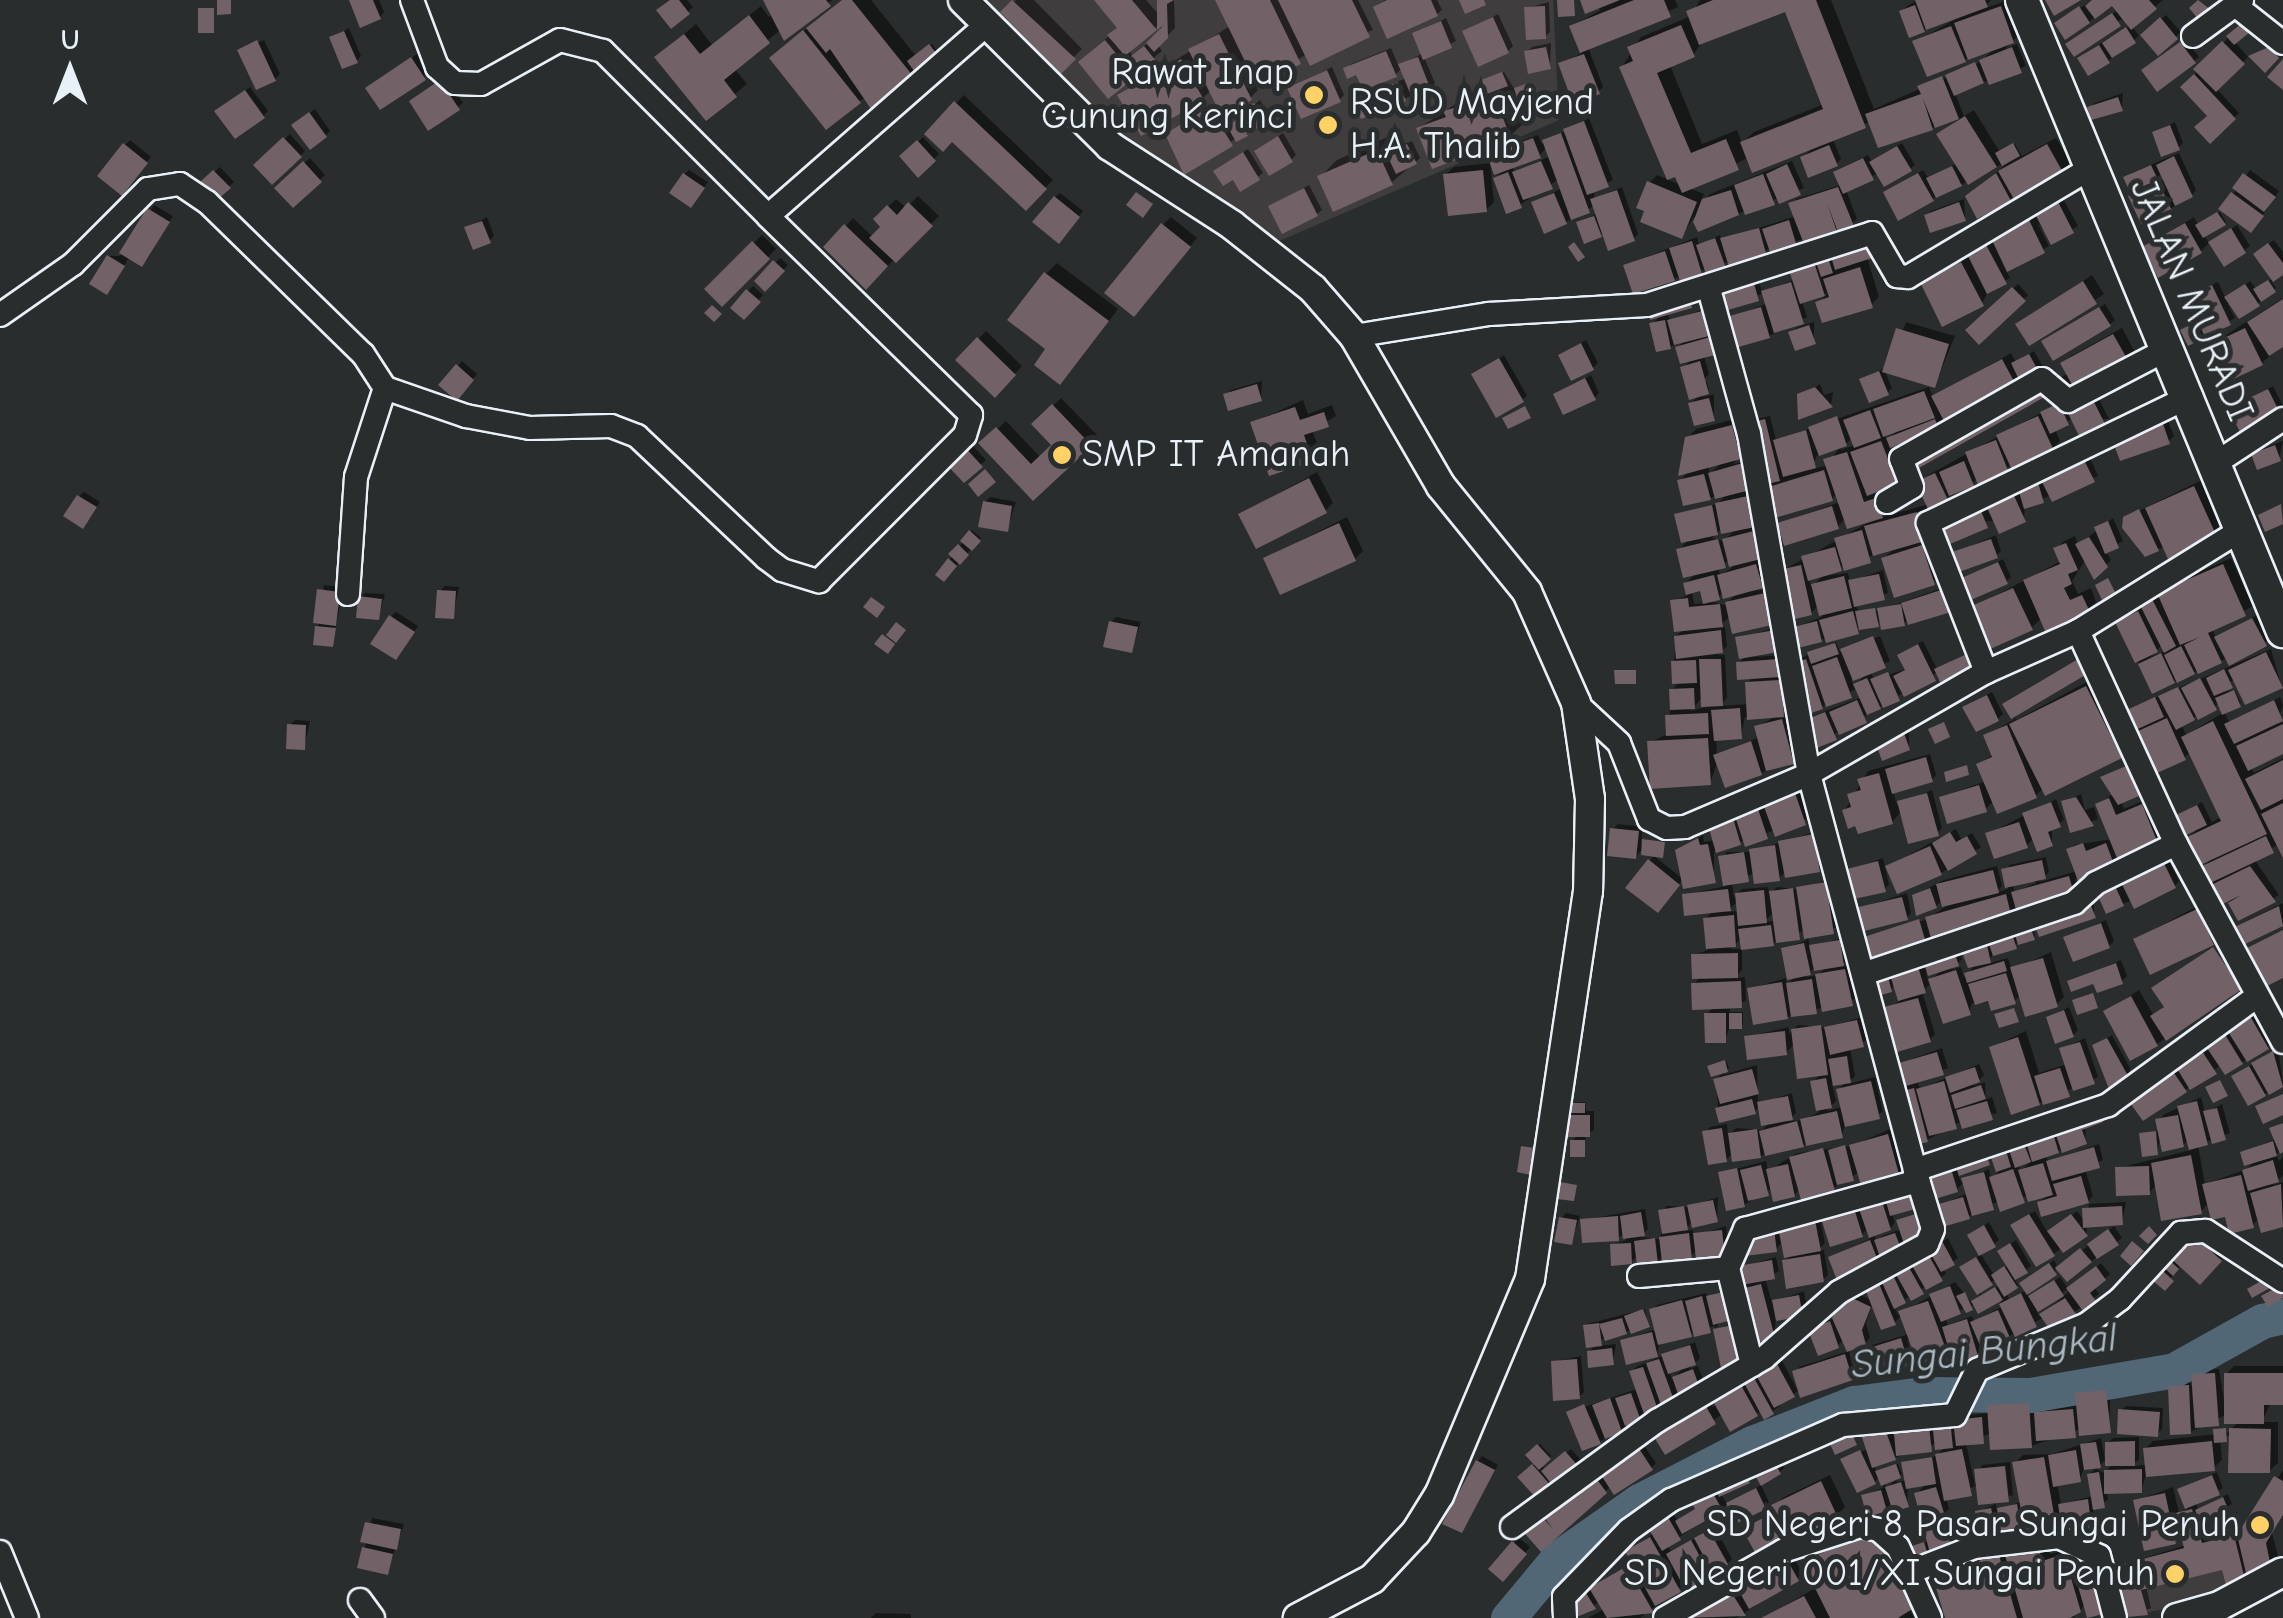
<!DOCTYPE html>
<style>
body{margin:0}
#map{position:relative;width:2283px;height:1618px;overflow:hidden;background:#2a2d2e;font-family:"Comic Neue",sans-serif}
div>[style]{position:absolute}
.built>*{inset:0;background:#403d3f}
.shadow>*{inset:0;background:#0007}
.river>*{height:35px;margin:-17.5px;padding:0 17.5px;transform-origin:17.5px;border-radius:17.5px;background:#526776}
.building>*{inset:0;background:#736168}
.roads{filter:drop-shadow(2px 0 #e8f1f8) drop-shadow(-2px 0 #e8f1f8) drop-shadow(0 2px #e8f1f8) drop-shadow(0 -2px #e8f1f8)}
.minor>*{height:22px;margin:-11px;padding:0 11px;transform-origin:11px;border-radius:11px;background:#2a2d2e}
.major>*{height:28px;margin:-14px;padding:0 14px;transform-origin:14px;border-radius:14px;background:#2a2d2e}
.highway>*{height:32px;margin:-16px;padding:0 16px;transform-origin:16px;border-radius:16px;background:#2a2d2e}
.dots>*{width:28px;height:28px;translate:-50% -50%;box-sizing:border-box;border:5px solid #2a2d2e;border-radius:50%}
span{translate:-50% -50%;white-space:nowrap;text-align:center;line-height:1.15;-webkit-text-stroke:10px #2a2d2e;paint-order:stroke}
.poi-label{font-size:38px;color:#e8f1f8}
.right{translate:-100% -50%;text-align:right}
.left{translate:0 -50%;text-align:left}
.street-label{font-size:38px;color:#e8f1f8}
.water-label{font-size:40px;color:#acbac4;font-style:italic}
.north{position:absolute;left:20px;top:20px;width:100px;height:100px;-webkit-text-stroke:8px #2a2d2e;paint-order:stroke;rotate:0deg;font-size:28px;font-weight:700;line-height:40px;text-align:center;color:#e8f1f8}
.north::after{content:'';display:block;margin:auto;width:35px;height:45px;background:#e8f1f8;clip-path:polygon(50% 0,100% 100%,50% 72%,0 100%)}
</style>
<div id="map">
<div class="built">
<div style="clip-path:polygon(975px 0,1553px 0,1559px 120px,1277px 242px,1115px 130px)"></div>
<div style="clip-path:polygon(2234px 1536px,2245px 1580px,2190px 1604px,2117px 1618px,2105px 1569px)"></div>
</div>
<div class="shadow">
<div style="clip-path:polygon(352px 0,379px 0,384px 12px,380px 17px)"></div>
<div style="clip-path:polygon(672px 0,687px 0,693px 7px,688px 12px)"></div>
<div style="clip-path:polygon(766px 0,833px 0,779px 31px,734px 68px,747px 84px,706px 118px,657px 57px,696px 24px,712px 45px,761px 6px,769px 17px,775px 12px)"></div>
<div style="clip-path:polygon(842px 0,871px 0,916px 56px,932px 44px,937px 51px,911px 74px,859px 101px,780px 50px)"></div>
<div style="clip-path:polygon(1016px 0,1034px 0,1082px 49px,1061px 70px,1003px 12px)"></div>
<div style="clip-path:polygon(evenodd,1097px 0,1146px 0,1160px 16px,1159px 0,1174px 0,1175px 28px,1158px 45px,1162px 51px,1108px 96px,1089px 54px,1119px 27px,1097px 0,1160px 24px,1160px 32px,1133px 56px,1128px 50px,1160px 24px)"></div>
<div style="clip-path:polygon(1218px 0,1358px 0,1373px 30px,1307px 54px,1255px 84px,1258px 90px,1250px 98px,1224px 110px,1233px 124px,1260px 100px,1269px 116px,1185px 172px,1168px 134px,1210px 106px,1214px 113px,1221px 109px,1211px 90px,1203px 98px,1120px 95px,1230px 26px)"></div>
<div style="clip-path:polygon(1385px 0,1437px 0,1442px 10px,1437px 14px,1376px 7px)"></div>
<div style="clip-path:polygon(1582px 0,1675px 0,1678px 7px,1588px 47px,1603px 87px,1598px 92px,1561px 64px,1582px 53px,1572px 26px,1601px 10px)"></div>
<div style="clip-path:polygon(evenodd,1700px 0,1831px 0,1874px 109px,1981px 62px,1995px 47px,1964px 60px,1915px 42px,1970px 11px,1924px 30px,1902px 11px,1907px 6px,1918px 0,1991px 0,1982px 9px,2009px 0,2021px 33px,2005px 49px,2017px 44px,2026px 66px,1955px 93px,1964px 116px,1974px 110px,2000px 152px,2015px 144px,2022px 156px,2056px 138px,2071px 164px,2009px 199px,1973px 191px,2014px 158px,1932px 199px,1886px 192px,1923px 170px,1929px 179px,1957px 163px,1939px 134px,1959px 119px,1931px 128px,1871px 121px,1833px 139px,1841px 159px,1836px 164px,1803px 158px,1814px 146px,1749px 157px,1689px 188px,1704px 194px,1699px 206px,1710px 194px,1792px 161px,1804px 188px,1699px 229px,1694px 217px,1681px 236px,1649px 183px,1657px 175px,1681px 185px,1622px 67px,1641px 37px,1691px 16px,1700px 0,1786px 8px,1824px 104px,1754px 132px,1742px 143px,1737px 130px,1702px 144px,1670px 65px,1693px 55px,1703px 41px,1786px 8px)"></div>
<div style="clip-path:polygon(2094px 0,2163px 0,2132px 26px,2139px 36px,2108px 61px,2085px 53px,2131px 25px,2125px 18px,2073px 40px,2118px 10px,2112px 2px,2089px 22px,2062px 18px)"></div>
<div style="clip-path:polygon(1549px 2px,1550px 32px,1545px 37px,1527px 8px)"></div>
<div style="clip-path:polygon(1498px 14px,1513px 46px,1508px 51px,1465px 32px)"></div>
<div style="clip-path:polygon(2166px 15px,2181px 32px,2158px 52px,2143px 35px)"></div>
<div style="clip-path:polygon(1446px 18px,1456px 41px,1424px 57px,1435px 83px,1430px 88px,1404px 99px,1356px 100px,1406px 78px,1402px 68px,1395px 75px,1358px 72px,1346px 69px,1351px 64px,1391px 48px,1399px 67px,1423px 53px,1415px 34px)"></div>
<div style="clip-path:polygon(349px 28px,361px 56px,356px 61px,332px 38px)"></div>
<div style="clip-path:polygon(2230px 36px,2248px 57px,2216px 88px,2239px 113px,2210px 140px,2210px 116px,2183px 87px)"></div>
<div style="clip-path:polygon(2186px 39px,2199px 57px,2194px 61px,2149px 66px)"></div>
<div style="clip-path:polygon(264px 40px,280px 74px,275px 79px,242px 50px)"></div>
<div style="clip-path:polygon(1551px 43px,1550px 67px,1527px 52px,1532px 47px)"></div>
<div style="clip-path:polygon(417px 54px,429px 73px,381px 107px,373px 84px)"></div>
<div style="clip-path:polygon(1332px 67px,1344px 95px,1339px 100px,1290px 88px)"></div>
<div style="clip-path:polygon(1504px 72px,1515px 90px,1527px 84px,1533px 100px,1521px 105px,1527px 120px,1509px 137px,1419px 128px)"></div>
<div style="clip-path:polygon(446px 77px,463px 103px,429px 127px)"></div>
<div style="clip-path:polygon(250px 87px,268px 111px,263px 116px,222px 107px)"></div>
<div style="clip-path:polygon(2123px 93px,2122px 108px,2090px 107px,2095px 103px)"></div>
<div style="clip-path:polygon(964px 95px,1053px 180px,1026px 208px,953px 139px,927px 133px)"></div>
<div style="clip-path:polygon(315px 109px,330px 131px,326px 135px,299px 120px)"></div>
<div style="clip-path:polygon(evenodd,1589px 118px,1613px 180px,1593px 190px,1595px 198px,1622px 187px,1638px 234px,1633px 239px,1605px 234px,1586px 241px,1579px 223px,1598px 213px,1595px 205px,1566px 222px,1534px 203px,1562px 188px,1559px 179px,1520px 205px,1495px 179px,1507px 167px,1490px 156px,1495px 151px,1538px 135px,1542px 144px,1589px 118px,1547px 147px,1550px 156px,1515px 173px,1512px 166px,1535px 160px,1547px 147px)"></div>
<div style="clip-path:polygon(2175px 122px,2183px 143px,2178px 148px,2155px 132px)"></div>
<div style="clip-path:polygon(1283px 133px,1296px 155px,1291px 160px,1262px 147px)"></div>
<div style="clip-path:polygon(290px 134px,305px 151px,272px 182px,256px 165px)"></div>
<div style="clip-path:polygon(1394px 134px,1399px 146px,1412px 141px,1420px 158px,1391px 183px,1320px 177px,1337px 160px)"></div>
<div style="clip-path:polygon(923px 137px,939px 154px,919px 174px,902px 157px)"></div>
<div style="clip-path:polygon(130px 140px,151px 157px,126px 188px,125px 145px)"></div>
<div style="clip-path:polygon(1902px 143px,1915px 165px,1910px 169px,1878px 173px,1846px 190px,1857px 219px,1852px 224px,1673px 279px,1626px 265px,1697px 237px,1699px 245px,1720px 235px,1722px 240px,1796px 216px,1796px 199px,1841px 185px,1836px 173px,1841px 168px,1868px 155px,1872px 162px)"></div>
<div style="clip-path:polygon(1248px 149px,1263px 173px,1241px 189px,1221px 166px)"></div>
<div style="clip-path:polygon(evenodd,2179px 153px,2196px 190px,2192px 195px,2170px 209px,2131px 197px,2144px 184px,2126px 177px,2131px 173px,2179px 153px,2162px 173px,2165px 179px,2149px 186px,2162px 173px)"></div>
<div style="clip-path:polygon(310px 158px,325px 175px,293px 205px,277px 188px)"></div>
<div style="clip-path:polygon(1490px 163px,1494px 202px,1486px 210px,1445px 175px,1454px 167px)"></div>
<div style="clip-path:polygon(220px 167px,234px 182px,217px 197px,203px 182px)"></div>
<div style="clip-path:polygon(689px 170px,708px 182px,696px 200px,685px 174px)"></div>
<div style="clip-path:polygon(2250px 170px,2279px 191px,2256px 225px,2233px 194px)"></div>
<div style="clip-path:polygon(1309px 185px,1322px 210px,1317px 214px,1271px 206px)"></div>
<div style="clip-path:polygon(1060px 193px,1083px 211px,1064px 236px,1055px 197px)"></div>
<div style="clip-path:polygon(2061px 195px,2078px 226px,2052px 241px,2037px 222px,2049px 246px,2006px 270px,2010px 278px,1988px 291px,1982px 304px,1923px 283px)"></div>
<div style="clip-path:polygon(918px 196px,939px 216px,866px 287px,827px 247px,853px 218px,873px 237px,884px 227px,876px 219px,896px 199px,906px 208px)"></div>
<div style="clip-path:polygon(1964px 199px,1965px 218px,1926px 215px,1931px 211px)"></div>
<div style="clip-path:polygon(154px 205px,173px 216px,147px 260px,142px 264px,129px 257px,112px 287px,108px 256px,120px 256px)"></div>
<div style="clip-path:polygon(2220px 212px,2226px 222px,2204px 235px,2209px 243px,2201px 251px,2145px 248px,2194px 217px,2198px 225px)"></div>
<div style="clip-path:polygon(487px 217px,494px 236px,489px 241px,467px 228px)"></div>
<div style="clip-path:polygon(1171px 217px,1197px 238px,1142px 305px,1163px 225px)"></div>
<div style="clip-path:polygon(2237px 225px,2250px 246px,2225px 263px,2216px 238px)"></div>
<div style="clip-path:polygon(762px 235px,776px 249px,722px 304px,707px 289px)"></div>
<div style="clip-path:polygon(2274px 240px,2283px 252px,2283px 272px,2271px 281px,2276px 288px,2258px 304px,2228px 304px,2235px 318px,2200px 337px,2185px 329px,2200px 321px,2189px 298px,2194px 293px,2218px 282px,2226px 299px,2250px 281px,2256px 289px,2273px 278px,2261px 249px)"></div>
<div style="clip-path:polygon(1875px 251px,1867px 257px,1879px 297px,1871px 305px,1818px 303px,1828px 293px,1802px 301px,1807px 317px,1769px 336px,1729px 318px,1768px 303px,1764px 293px,1723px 309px,1758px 277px,1762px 293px,1795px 279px,1796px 263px)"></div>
<div style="clip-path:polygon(780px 258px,788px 265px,765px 289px,757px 281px)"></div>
<div style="clip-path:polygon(1057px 263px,1118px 309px,1071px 371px,1049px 349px,1046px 274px)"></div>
<div style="clip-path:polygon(2092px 275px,2104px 294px,2030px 343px,2018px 324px)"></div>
<div style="clip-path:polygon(2018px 284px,2028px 295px,1979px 341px,1968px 330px)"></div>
<div style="clip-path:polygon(753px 286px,763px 295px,744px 316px,734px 307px)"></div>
<div style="clip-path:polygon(2283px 298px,2283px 344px,2262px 363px,2206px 348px)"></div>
<div style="clip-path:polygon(1696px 301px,1668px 312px,1670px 321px,1707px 308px,1718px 347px,1704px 355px,1709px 374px,1699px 384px,1707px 382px,1709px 390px,1702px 397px,1714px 394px,1714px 419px,1691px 403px,1701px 394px,1683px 368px,1693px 358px,1678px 347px,1686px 339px,1670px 347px,1652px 324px,1662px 314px,1650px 308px)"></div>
<div style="clip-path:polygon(2105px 304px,2115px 320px,2110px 324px,2049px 337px)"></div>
<div style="clip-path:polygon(1814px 322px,1814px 342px,1791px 333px,1796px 328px)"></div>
<div style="clip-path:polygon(1906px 322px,1955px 336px,1935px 385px,1885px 371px,1892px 388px,1887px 393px,1862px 379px,1887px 367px)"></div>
<div style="clip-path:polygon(2122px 328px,2135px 352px,2127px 360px,2072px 391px,2053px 383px,2068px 373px,2063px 364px,2071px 356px)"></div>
<div style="clip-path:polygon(986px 331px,1022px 366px,995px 394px,959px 360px)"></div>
<div style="clip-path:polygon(1586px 340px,1598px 363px,1593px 368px,1561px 355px)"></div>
<div style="clip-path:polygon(evenodd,2034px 351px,2043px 367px,2038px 372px,1889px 446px,1902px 477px,1883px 487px,1889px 507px,1879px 518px,1929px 504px,1918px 482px,1923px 478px,2064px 400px,2095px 391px,2109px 419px,2073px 418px,2055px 429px,2060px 441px,2052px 449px,1978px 479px,1926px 510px,1941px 574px,1933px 582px,1883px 559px,1896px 547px,1809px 578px,1811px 587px,1823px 576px,1848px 573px,1850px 582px,1883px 570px,1888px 593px,1856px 604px,1858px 611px,1877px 611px,1948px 586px,1903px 624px,1882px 621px,1821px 640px,1792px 628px,1822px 617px,1819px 605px,1811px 613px,1782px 571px,1878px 517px,1846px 518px,1837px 527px,1780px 523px,1840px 502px,1837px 493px,1832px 499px,1765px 490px,1775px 479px,1756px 419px,1770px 416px,1776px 440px,1929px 387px,1933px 397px,2011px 353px,2016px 362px,2034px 351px,1900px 428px,1887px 440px,1884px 433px,1900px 428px,2034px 351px,1852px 438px,1855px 445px,1840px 450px,1852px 438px,2034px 351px,1840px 446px,1828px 465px,1810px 470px,1818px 454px,1840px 446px)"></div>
<div style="clip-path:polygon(1504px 355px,1527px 396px,1522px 400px,1474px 374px)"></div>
<div style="clip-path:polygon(462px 361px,477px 374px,457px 398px,442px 385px)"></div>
<div style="clip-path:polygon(1591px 375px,1599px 393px,1594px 398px,1556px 395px)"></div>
<div style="clip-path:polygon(1262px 381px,1261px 399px,1226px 395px,1231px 390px)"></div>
<div style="clip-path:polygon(1820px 384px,1824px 395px,1833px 392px,1831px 405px,1800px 395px)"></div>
<div style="clip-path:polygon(2273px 386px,2283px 406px,2279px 412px,2231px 409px)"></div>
<div style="clip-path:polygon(1061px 398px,1098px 436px,1033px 497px,982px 443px,1006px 421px,1041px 458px,1054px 445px,1034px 424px)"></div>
<div style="clip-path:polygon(1303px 400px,1308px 414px,1332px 405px,1336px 416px,1312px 430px,1320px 451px,1311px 459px,1252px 423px)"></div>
<div style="clip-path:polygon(evenodd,1739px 418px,1747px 449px,1733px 464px,1748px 460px,1728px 493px,1758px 491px,1764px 519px,1753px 529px,1762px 527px,1767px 581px,1741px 591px,1769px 590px,1776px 618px,1731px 615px,1718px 628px,1725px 627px,1727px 646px,1718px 655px,1725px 655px,1727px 698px,1719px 706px,1749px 704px,1747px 683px,1754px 677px,1739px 663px,1747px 655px,1738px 638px,1779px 627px,1753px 657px,1783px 655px,1778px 676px,1786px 676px,1788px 710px,1780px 718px,1787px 716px,1798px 757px,1761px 773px,1717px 763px,1710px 783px,1650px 742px,1668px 734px,1672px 690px,1680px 681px,1674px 662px,1676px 636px,1685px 628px,1673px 601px,1688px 595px,1686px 583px,1697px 572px,1679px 550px,1689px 539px,1677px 514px,1717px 504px,1728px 493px,1709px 498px,1680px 481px,1690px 470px,1688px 438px,1696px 429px,1739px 418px,1722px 462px,1710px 474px,1708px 466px,1722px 462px,1739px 418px,1722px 528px,1736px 529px,1724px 541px,1712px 538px,1722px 528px,1739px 418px,1730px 560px,1732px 568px,1720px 575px,1718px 567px,1730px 560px,1739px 418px,1702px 588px,1705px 603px,1694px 604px,1692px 591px,1702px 588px,1739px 418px,1724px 592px,1738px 592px,1725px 605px,1712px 602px,1724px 592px,1739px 418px,1703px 697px,1722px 703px,1690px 711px,1703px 697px,1739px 418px,1778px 715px,1757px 727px,1760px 737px,1717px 754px,1716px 738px,1741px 736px,1745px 717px,1778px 715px)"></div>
<div style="clip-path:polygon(2167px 418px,2174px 436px,2169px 441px,2121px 458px)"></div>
<div style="clip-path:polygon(2283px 441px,2279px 459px,2254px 455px,2259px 450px)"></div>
<div style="clip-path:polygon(969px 442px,986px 460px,964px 480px,948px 462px)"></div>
<div style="clip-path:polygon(2087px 451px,2098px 476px,2025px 506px,2024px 520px,1944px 523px)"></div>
<div style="clip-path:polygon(1317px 472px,1333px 503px,1325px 511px,1241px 514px)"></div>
<div style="clip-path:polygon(2202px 480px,2223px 527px,2215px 535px,2157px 549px,2126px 517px)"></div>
<div style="clip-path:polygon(84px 492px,100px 502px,88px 521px,79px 496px)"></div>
<div style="clip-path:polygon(990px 497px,1016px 502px,1007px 529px,985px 502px)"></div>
<div style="clip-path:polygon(1347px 517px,1363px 551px,1355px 559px,1266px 558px)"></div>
<div style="clip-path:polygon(2113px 518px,2123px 541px,2105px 551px,2111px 560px,2094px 576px,2086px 559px,2072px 581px,2078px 594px,2091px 588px,2096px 602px,2088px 610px,2042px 618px,2031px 628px,1972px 608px,2061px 561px,2056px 549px,2064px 541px,2075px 536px,2078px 545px)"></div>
<div style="clip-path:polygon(972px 530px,981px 538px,944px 579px,938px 575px)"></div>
<div style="clip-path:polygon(1996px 535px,2001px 551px,1996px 556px,1955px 553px)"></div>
<div style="clip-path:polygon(evenodd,2231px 558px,2253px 606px,2212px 629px,2216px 638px,2257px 615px,2270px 640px,2153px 690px,2118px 623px,2167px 586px,2231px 558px,2163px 644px,2166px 651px,2150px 657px,2163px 644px)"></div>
<div style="clip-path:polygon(2003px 559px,2011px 577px,2006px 582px,1960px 581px)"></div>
<div style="clip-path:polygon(324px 585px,344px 587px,332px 645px,318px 627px)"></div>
<div style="clip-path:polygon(445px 586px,459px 587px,453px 616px,440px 591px)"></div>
<div style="clip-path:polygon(365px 593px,385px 594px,378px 617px,361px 597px)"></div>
<div style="clip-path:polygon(396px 612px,418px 626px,400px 652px,391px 616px)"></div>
<div style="clip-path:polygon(1116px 617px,1141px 622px,1131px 651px,1111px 622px)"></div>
<div style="clip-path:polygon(evenodd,1880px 636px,1890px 661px,1870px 671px,1874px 679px,1907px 669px,1905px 651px,1923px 641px,1937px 669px,1974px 650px,1815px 746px,1810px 717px,1862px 697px,1858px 688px,1821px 707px,1799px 659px,1836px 642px,1840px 652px,1880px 636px,1868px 672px,1854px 687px,1851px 679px,1868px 672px)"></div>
<div style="clip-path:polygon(evenodd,2271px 649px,2281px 685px,2235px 679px,2215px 693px,2235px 690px,2241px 703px,2224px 711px,2229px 722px,2280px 697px,2283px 705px,2277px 724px,2283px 722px,2283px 752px,2251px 767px,2254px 773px,2283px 758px,2283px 852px,2279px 844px,2254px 859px,2279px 895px,2239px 918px,2229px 898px,2220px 902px,2201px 869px,2213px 857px,2186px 840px,2198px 828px,2175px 818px,2202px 802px,2212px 822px,2221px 817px,2190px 752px,2184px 758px,2135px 742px,2121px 756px,2046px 793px,2044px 788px,2035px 796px,1994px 801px,1985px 809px,1941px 797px,1986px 781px,1979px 764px,1994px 754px,1986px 735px,2015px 719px,2006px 704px,2010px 699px,2083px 656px,2090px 668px,2014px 715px,2016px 720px,2098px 676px,2129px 739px,2143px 724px,2123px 714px,2128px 709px,2271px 649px,2220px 703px,2224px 712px,2186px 735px,2181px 724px,2220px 703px)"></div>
<div style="clip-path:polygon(1992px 692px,2003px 714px,1998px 719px,1965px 707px)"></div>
<div style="clip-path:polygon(295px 720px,310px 721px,304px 748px,290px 725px)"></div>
<div style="clip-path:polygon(1909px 730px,1909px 748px,1884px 740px)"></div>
<div style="clip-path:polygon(1930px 754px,1936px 775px,1932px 780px,1893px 791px,1897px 805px,1932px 790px,1942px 828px,1937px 833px,1902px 811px,1892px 822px,1845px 810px,1868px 771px)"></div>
<div style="clip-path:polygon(evenodd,2131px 763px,2142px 789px,2121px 801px,2124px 809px,2150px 798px,2166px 836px,2158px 844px,2075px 879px,2080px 894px,2011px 917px,1925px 941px,1864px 938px,1925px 920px,1945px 907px,1943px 899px,1936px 906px,1915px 895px,1944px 880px,1997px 866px,2002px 886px,1995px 893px,2008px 889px,2009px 865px,2046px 857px,2049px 872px,2039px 882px,2077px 871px,2069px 850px,2074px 845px,2112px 839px,2098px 805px,2114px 793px,2103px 778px,2131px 763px,2035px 879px,2036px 883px,2015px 892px,2012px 884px,2035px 879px)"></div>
<div style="clip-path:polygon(1798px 787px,1810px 818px,1714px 851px,1714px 881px,1678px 851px,1703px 835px,1704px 842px,1715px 840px,1710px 826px)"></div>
<div style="clip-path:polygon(2081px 794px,2085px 810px,2094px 807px,2098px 819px,2072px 830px,2064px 802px)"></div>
<div style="clip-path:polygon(2056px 799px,2064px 820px,2052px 828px,2052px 844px,2034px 838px,2026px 846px,1988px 834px)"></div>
<div style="clip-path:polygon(1618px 824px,1643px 827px,1641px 844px,1665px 841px,1663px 853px,1644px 848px,1635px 857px,1613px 829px)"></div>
<div style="clip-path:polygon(1956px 829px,1961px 839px,1972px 833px,1981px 847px,1941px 873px,1887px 867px)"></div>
<div style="clip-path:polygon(evenodd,1818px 831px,1824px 865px,1819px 870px,1786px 871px,1779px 878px,1755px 873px,1732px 882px,1734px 897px,1742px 889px,1768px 887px,1769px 894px,1777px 887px,1798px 889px,1831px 879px,1838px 927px,1808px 936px,1810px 948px,1844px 937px,1848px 959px,1840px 967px,1850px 965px,1856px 999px,1787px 1017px,1749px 989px,1786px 978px,1787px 985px,1797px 975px,1783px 949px,1807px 940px,1805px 930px,1773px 943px,1742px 938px,1730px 949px,1742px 949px,1742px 970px,1734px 978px,1745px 977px,1746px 1001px,1729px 1006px,1730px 1012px,1743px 1012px,1743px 1025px,1730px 1027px,1725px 1040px,1707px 1014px,1714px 1007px,1694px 984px,1701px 976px,1693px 955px,1708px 950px,1706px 918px,1714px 910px,1684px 895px,1726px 886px,1726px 852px,1749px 852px,1818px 831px,1738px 901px,1739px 911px,1726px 912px,1738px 901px,1818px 831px,1774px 912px,1776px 921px,1764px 922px,1774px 912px,1818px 831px,1826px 967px,1818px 975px,1806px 977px,1813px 969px,1826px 967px)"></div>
<div style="clip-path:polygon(2166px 854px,2179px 881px,2175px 886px,2122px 904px,2098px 890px)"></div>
<div style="clip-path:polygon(1654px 856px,1683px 879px,1662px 905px,1649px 861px)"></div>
<div style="clip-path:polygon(1883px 858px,1889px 885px,1884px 889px,1850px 870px)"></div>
<div style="clip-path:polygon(1907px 893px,1911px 913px,1903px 921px,1857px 909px)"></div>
<div style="clip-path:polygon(2094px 897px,2094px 916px,2041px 934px)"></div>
<div style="clip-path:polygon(2205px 902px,2243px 985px,2208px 935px,2136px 939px)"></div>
<div style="clip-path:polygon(2283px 903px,2283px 923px,2240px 943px,2233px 930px,2238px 925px)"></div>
<div style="clip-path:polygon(evenodd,2030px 920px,2035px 936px,1994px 953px,1986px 964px,2008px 958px,2012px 970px,2051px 952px,2064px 997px,2056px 1005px,2021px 995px,2014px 1001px,1972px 1003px,1969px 1013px,1932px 983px,1922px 991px,1935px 1034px,1930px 1039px,1887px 1008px,1900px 1001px,1895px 985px,1890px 990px,1875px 977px,1956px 941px,1962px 959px,1951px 970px,1961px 967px,1964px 977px,1977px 963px,1963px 942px,2030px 920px,1943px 968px,1929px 983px,1926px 973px,1943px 968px)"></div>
<div style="clip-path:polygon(2106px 920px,2114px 941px,2109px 946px,2066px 938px)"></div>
<div style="clip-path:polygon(2211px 948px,2239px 989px,2157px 1044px,2106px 1012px,2139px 990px,2154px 1016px,2166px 1005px,2162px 981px)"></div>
<div style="clip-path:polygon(2121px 960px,2127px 976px,2122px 981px,2070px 982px)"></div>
<div style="clip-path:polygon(2069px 1007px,2078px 1030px,2073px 1035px,2049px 1017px)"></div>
<div style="clip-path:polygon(2255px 1013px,2273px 1042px,2268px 1047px,2225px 1072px,2221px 1065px,2185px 1090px,2132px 1100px)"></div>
<div style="clip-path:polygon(evenodd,1862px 1017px,1867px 1040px,1850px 1048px,1855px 1076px,1847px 1084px,1875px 1077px,1883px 1112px,1845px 1125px,1842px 1135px,1760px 1156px,1733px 1153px,1726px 1160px,1705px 1132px,1710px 1127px,1727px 1124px,1728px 1136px,1736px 1128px,1762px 1130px,1771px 1122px,1760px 1106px,1754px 1112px,1718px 1108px,1716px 1080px,1726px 1070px,1712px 1065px,1726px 1060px,1729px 1068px,1722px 1075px,1757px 1065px,1758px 1104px,1792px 1093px,1796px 1113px,1788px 1121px,1803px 1120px,1819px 1112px,1813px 1082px,1821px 1073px,1795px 1043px,1786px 1053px,1746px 1037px,1789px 1027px,1789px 1034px,1798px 1025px,1826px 1028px,1862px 1017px,1847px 1081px,1838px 1090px,1842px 1107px,1826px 1111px,1836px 1101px,1832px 1084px,1847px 1081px)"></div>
<div style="clip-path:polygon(2026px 1031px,2039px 1073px,2067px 1064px,2062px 1049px,2085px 1038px,2098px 1077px,2039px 1103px,1992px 1047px)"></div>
<div style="clip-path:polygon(2112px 1035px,2130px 1068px,2128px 1084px,2095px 1046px)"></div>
<div style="clip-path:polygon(1942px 1048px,1948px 1068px,1917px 1080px,1920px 1089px,1979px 1064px,1984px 1075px,1973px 1086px,1985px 1082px,1986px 1099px,1992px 1097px,1997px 1113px,1962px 1121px,1927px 1140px,1899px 1094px,1910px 1082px,1895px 1065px)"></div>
<div style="clip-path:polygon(2278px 1048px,2283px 1084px,2265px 1094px,2234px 1076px)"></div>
<div style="clip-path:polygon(2201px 1097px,2205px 1113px,2222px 1104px,2230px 1133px,2198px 1145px,2205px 1184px,2247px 1169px,2255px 1160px,2242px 1152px,2276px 1139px,2272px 1129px,2283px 1122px,2283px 1150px,2276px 1154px,2279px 1161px,2283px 1157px,2283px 1175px,2273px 1185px,2283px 1182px,2283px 1225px,2263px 1230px,2260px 1218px,2252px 1225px,2209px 1203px,2201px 1211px,2157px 1184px,2149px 1193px,2118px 1168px,2191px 1150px,2189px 1139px,2183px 1145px,2161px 1135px,2157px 1153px,2141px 1134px,2160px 1130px,2163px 1115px)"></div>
<div style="clip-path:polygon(1585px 1102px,1586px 1111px,1594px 1111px,1594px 1130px,1586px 1134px,1584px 1155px,1572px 1141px,1579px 1134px,1569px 1116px,1571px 1103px)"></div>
<div style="clip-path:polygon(evenodd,2102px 1120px,2086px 1126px,2085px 1142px,2046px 1155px,2048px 1162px,2099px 1144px,2103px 1160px,2085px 1169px,2093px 1196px,2088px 1201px,2040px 1202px,2049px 1193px,1999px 1201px,1969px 1216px,1935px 1207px,1968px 1193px,1965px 1181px,1957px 1189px,1922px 1172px,2102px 1120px,1994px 1158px,1998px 1173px,1991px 1178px,1989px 1169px,1961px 1182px,1958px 1174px,1994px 1158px,2102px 1120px,2033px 1159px,2020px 1172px,2018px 1164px,2033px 1159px)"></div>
<div style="clip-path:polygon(1895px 1127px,1907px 1168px,1899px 1176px,1859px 1172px,1833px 1188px,1801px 1188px,1794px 1195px,1773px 1188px,1744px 1205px,1721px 1173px,1766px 1161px,1768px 1171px,1797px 1153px,1851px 1146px)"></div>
<div style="clip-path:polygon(evenodd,1885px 1192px,1895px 1223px,1882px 1236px,1902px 1229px,1932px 1233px,1882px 1260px,1830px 1258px,1871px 1238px,1868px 1228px,1862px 1235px,1820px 1218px,1825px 1243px,1817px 1251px,1824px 1250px,1828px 1275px,1823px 1280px,1785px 1261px,1792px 1254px,1783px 1242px,1776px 1249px,1744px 1235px,1885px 1192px,1890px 1228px,1877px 1241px,1873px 1234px,1890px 1228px)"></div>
<div style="clip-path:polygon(1718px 1197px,1717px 1220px,1693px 1221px,1683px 1231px,1693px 1230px,1694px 1236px,1726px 1226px,1729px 1249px,1697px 1250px,1690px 1257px,1664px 1255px,1657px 1262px,1638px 1255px,1631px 1262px,1612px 1245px,1626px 1240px,1625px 1232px,1618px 1238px,1582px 1220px,1645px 1209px,1648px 1229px,1640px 1237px,1660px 1239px,1666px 1206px,1689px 1207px)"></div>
<div style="clip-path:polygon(2126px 1202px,2122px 1223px,2088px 1225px,2086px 1234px,2053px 1254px,2018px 1220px,2035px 1211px,2048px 1233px,2077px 1211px,2085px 1222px,2089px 1204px)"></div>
<div style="clip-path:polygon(1566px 1213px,1580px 1216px,1571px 1242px,1561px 1218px)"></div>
<div style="clip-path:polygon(evenodd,1989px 1222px,1999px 1240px,1980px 1253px,1994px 1275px,2009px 1265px,2005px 1247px,2016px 1240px,2031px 1266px,2014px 1278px,2018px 1285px,2006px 1293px,2009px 1299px,2027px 1290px,2027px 1279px,2054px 1260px,2059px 1268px,2114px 1226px,2122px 1238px,2068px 1279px,2056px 1264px,2055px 1273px,2027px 1292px,2030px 1298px,2060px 1277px,2068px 1289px,2036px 1310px,2040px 1317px,2101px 1263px,2110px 1274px,2094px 1287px,2099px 1294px,2074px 1312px,2044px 1317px,1977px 1354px,1949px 1357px,1907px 1340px,1913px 1358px,1908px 1363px,1800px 1389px,1772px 1412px,1723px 1414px,1665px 1451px,1708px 1398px,1713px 1407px,1781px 1359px,1797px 1389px,1799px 1367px,1849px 1351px,1851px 1356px,1863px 1343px,1845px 1339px,1838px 1345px,1816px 1325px,1835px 1318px,1851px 1290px,1873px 1301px,1867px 1287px,1948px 1238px,1958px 1258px,1943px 1268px,1946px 1274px,1894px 1306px,1898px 1315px,1955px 1282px,1972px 1303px,1980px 1295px,1962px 1268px,1981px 1254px,1970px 1235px,1989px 1222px,1996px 1279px,2000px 1285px,1981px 1295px,1979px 1291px,1996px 1279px,1989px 1222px,1999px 1299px,2003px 1306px,1974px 1321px,1972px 1316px,1948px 1325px,1945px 1318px,1964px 1308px,1999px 1299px,1989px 1222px,1873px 1303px,1894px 1323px,1902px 1315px,1909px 1334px,1859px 1349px,1870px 1338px,1866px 1323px,1873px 1303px)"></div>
<div style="clip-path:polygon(2196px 1229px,2224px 1255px,2199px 1281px,2181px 1264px,2164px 1288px,2149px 1275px)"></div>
<div style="clip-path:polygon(1776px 1257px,1779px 1271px,1765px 1278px,1772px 1303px,1804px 1291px,1807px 1309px,1776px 1319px,1774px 1335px,1753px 1341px,1723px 1365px,1715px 1326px,1660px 1342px,1657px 1355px,1623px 1341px,1653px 1330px,1659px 1335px,1652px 1310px,1657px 1305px,1706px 1293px,1708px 1298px,1733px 1287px,1716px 1329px,1747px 1319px,1740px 1291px,1749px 1281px,1741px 1267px)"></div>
<div style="clip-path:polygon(1645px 1309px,1648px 1325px,1602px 1339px,1598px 1346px,1616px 1344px,1613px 1362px,1589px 1352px,1596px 1344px,1587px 1324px)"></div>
<div style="clip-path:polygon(evenodd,1695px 1342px,1700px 1358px,1689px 1369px,1698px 1366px,1704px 1382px,1621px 1430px,1599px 1442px,1569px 1412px,1637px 1389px,1631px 1372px,1636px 1367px,1695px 1342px,1686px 1365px,1672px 1379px,1669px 1371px,1686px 1365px)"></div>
<div style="clip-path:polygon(1581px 1356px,1584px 1392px,1579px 1397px,1553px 1362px)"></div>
<div style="clip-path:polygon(evenodd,2234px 1366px,2283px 1366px,2283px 1402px,2271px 1402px,2262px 1422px,2278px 1422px,2278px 1463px,2269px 1471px,2231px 1434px,2220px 1440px,2222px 1460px,2213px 1468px,2146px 1475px,2141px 1491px,2107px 1491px,2108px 1500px,2094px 1507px,2091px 1529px,2062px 1516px,2055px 1524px,2025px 1522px,1996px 1532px,1978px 1512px,1994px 1505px,1978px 1485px,1946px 1498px,1949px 1509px,1938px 1519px,1949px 1516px,1956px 1541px,1927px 1552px,1908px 1607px,1914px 1618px,1763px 1618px,1817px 1587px,1805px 1562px,1816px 1551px,1876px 1524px,1906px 1551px,1929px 1541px,1925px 1527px,1936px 1516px,1916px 1494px,1927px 1483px,1908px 1486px,1907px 1505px,1893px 1502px,1886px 1509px,1864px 1496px,1884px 1487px,1880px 1476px,1875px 1482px,1846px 1459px,1872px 1447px,1887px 1417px,1895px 1439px,1961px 1416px,1990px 1413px,1998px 1398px,2037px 1396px,2037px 1412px,2079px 1405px,2083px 1389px,2111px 1387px,2109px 1430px,2081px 1429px,2031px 1446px,1991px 1433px,1966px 1443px,1975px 1485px,1982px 1465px,2010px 1462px,2013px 1495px,1995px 1501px,1997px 1511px,2022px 1501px,2015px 1463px,2023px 1455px,2052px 1454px,2101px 1438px,2105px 1460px,2096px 1469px,2104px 1473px,2113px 1464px,2108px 1443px,2113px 1438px,2139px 1437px,2139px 1459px,2132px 1466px,2147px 1465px,2145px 1449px,2153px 1441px,2216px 1434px,2217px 1428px,2227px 1433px,2239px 1421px,2226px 1415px,2190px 1432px,2170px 1387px,2194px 1382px,2198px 1370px,2219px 1369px,2226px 1412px,2226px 1374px,2234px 1366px,1937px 1443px,1946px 1446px,1936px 1456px,1904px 1463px,1907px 1480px,1895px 1482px,1902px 1474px,1898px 1464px,1877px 1473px,1874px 1465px,1937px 1443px,2234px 1366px,2098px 1466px,2090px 1474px,2093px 1496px,2061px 1504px,2057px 1483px,2080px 1479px,2084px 1468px,2098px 1466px,2234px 1366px,1898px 1477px,1886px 1489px,1885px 1482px,1898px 1477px)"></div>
<div style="clip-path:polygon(2126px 1406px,2163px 1408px,2162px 1429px,2157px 1434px,2121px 1410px)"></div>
<div style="clip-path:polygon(1540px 1444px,1551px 1456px,1541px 1465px,1546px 1470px,1571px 1449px,1582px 1461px,1539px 1497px,1520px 1477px,1536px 1463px,1528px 1455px)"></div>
<div style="clip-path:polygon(1643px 1444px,1656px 1463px,1651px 1468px,1611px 1486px,1562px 1530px,1524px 1528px)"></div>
<div style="clip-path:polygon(1776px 1454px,1784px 1468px,1780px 1472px,1756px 1473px,1721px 1494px,1727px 1504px,1722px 1509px,1667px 1545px,1671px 1552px,1715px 1527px,1732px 1559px,1727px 1564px,1685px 1584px,1640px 1618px,1588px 1618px,1604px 1609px,1600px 1601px,1577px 1617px,1568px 1602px,1634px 1561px,1628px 1551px,1654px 1533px,1671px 1509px,1678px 1522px,1698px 1508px,1693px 1500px)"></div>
<div style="clip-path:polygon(1482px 1456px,1498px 1465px,1461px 1530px,1478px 1461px)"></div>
<div style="clip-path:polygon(2283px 1470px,2283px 1516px,2272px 1533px,2278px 1556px,2245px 1571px,2244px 1578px,2227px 1582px,2225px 1572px,2232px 1564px,2146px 1586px,2151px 1608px,2125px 1618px,2116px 1603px,2088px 1615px,2086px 1604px,2073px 1618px,1948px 1618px,1935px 1574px,1940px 1569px,2044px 1532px,2050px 1554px,2072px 1548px,2076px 1561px,2103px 1549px,2109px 1569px,2186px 1545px,2183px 1534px,2146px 1548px,2136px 1501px,2173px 1487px,2179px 1513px,2188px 1508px,2180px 1489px,2217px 1472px,2223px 1488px,2196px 1502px,2198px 1510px,2228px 1494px,2232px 1504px,2201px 1521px,2203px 1528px,2237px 1512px,2236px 1526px,2216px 1534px,2240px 1535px)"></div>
<div style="clip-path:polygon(1830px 1475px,1845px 1507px,1837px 1515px,1781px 1537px,1745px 1530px,1776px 1510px,1782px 1498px)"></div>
<div style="clip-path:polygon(1761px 1485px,1769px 1502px,1765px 1507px,1729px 1503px)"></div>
<div style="clip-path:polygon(372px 1518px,404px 1524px,387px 1572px,365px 1548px)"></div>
<div style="clip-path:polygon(1519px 1538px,1530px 1547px,1503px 1578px,1492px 1569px)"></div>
<div style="clip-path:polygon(1795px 1560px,1803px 1574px,1737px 1618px,1681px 1618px)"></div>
<div style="clip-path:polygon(876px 1613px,911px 1614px,911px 1618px,871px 1618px)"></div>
</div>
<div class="river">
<div style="left:1508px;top:1618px;width:78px;rotate:-50.2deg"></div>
<div style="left:1558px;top:1558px;width:99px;rotate:-35.1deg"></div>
<div style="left:1639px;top:1501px;width:127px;rotate:-27.2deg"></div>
<div style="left:1752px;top:1443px;width:110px;rotate:-21.4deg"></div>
<div style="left:1854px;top:1403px;width:71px;rotate:-7.3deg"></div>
<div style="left:1924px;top:1394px;width:106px;rotate:0.5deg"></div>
<div style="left:2030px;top:1395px;width:146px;rotate:-9.8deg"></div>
<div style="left:2174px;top:1370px;width:101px;rotate:-29.1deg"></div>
<div style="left:2262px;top:1321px;width:22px;rotate:-13deg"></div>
</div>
<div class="building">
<div style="clip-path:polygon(217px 0,231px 0,231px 14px,217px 15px)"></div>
<div style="clip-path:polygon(349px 0,373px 0,381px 19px,360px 28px)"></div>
<div style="clip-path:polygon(670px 0,679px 0,690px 14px,671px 29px,656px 10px)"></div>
<div style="clip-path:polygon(763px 0,826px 0,831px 6px,784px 41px)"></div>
<div style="clip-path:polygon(842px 0,852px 0,913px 76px,871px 109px,830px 49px,826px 53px,806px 28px)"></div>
<div style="clip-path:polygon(1012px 0,1076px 59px,1061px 74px,1000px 12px)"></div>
<div style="clip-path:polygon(1094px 0,1132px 0,1157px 30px,1125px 56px,1107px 35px,1117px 28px)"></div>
<div style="clip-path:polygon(1157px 0,1174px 0,1167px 4px,1168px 38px,1154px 52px,1146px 43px,1164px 25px,1157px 30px)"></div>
<div style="clip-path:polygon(1215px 0,1270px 0,1301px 64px,1257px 86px)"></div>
<div style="clip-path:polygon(1278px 0,1352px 0,1370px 37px,1310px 66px)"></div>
<div style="clip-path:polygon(1387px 0,1431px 0,1438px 16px,1387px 39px,1373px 7px)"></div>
<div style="clip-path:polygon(1459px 0,1484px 0,1486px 5px,1465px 14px)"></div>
<div style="clip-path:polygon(1557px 0,1574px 0,1575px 16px,1558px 17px)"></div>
<div style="clip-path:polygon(1580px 0,1620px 0,1585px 14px)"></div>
<div style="clip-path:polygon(1634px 0,1664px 0,1671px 17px,1580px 53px,1569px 26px)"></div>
<div style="clip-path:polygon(1713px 0,1816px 0,1866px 128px,1752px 173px,1740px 142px,1823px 109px,1785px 12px,1699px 45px,1686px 11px)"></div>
<div style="clip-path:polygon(1915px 0,1985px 0,1988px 7px,1926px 30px)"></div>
<div style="clip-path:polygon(2045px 0,2081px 0,2054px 16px)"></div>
<div style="clip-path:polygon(2092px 0,2149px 0,2157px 9px,2131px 30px,2112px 6px,2095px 19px,2085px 6px)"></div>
<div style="clip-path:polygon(2198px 0,2211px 10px,2199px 20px,2189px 8px)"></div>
<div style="clip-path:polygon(1915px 5px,1925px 32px,1909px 38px,1899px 11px)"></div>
<div style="clip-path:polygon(1545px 6px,1546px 39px,1526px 40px,1524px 7px)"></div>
<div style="clip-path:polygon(2001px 6px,2014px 43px,1968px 60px,1954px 23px)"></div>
<div style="clip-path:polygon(2079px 6px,2090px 23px,2065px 40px,2054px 23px)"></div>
<div style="clip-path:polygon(198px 8px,214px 8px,214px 33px,198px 33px)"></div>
<div style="clip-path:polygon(2112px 13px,2121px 26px,2074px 57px,2065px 44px)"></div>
<div style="clip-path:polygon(749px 15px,770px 43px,724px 80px,737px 97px,706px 121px,654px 57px,684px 34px,700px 54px)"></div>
<div style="clip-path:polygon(1493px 17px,1509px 53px,1478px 67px,1462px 31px)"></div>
<div style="clip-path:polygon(2160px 17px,2178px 39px,2158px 56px,2140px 35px)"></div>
<div style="clip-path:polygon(2247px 19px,2255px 28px,2234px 45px,2226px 36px)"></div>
<div style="clip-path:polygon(1441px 21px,1452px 48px,1423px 60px,1412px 33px)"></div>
<div style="clip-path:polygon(1681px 25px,1695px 57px,1657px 73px,1691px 153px,1726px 139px,1739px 170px,1682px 193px,1675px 177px,1667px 180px,1619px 67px,1633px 61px,1627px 47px)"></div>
<div style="clip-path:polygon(1951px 26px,1966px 62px,1927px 77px,1912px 41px)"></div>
<div style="clip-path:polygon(2126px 27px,2136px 43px,2112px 58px,2102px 43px)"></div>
<div style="clip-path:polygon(803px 30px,861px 103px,826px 130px,769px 58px)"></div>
<div style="clip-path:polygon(344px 31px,358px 63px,342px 69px,329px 37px)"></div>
<div style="clip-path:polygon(1219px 34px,1252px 100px,1221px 115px,1188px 49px)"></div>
<div style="clip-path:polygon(257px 40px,276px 81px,256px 90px,237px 50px)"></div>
<div style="clip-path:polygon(1105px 40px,1123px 62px,1144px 46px,1156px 61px,1108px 99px,1078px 62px)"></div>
<div style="clip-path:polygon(2222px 41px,2245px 64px,2216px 92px,2193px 69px)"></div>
<div style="clip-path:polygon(2180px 42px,2196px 63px,2157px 92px,2141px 70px)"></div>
<div style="clip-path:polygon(929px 44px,937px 54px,914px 71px,907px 61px)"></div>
<div style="clip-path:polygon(2099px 45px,2110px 63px,2088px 76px,2077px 58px)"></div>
<div style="clip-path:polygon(1546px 47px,1551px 69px,1528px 74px,1524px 51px)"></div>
<div style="clip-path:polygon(2012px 47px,2022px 73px,1989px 85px,1979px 60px)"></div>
<div style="clip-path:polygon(2269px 47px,2279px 58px,2265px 73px,2248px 56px)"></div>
<div style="clip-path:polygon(1386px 51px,1397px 77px,1363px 90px,1356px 75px,1347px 79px,1343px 68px)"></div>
<div style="clip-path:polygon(1584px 54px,1600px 94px,1573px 104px,1558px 63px)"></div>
<div style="clip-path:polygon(411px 57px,426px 80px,380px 110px,365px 88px)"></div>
<div style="clip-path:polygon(1418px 57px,1431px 90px,1412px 98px,1398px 64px)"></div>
<div style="clip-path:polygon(1181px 59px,1204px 100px,1141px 136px,1117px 95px)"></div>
<div style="clip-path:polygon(2283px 59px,2283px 90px,2267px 77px)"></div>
<div style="clip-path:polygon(1975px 62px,1984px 83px,1954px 96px,1945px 75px)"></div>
<div style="clip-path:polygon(1327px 70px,1341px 102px,1301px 119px,1287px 88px)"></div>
<div style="clip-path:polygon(1502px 72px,1508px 86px,1487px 94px,1481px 80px)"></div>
<div style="clip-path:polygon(2194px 74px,2236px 119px,2210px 144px,2194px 127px,2207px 116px,2180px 87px)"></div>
<div style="clip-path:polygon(1942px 76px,1959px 119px,1935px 128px,1923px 99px,1933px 130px,1878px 148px,1865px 114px,1921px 94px,1917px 86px)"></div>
<div style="clip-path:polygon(440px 80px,460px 110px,428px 131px,409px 101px)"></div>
<div style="clip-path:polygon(1398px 82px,1406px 101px,1361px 119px,1353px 99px)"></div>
<div style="clip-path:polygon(1526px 84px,1532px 104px,1520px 108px,1514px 88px)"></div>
<div style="clip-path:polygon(245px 90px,265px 118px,235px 139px,214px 111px)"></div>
<div style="clip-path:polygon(1495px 97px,1511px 139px,1432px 169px,1416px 128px,1446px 117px,1443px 111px)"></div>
<div style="clip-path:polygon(2118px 97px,2123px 111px,2091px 120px,2087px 107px)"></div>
<div style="clip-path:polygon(954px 101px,1047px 189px,1026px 211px,952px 142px,943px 152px,924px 134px)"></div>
<div style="clip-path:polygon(1254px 103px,1266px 123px,1250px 132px,1238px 112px)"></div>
<div style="clip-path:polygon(309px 112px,327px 137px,310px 150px,291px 125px)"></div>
<div style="clip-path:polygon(1201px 112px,1206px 119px,1214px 114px,1233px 146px,1184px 175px,1165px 134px)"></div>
<div style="clip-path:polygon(1965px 116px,1997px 167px,1968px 185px,1936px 134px)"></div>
<div style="clip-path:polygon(1238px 119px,1248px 136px,1236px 142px,1227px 126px)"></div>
<div style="clip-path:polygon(1584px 121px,1609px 187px,1587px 195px,1563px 129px)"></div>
<div style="clip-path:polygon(2170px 125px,2180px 150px,2161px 157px,2152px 132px)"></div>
<div style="clip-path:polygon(1561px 133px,1590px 213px,1571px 220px,1542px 140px)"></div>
<div style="clip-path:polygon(1278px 136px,1293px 162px,1269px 176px,1254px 151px)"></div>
<div style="clip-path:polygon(283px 137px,302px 157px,272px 185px,253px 165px)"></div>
<div style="clip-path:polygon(1533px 138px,1541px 158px,1494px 175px,1487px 155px)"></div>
<div style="clip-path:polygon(917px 140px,936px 161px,918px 178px,899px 156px)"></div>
<div style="clip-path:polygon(123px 143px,148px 163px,122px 196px,97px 176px)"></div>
<div style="clip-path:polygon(2013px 143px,2020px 156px,2002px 166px,1995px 153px)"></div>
<div style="clip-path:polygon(1407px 144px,1417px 164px,1396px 174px,1386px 153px)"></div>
<div style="clip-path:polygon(2047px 144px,2064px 174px,2015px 201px,1998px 171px)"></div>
<div style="clip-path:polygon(1829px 145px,1838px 166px,1808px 178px,1800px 157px)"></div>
<div style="clip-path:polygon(1897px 146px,1912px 171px,1884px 187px,1869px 162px)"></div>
<div style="clip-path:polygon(1377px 150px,1393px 185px,1333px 212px,1317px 176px)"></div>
<div style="clip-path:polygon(1243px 152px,1260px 180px,1240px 192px,1233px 180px,1223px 186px,1213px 171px)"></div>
<div style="clip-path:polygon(2174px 156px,2193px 197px,2175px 206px,2156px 165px)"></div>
<div style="clip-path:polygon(1863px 158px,1874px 180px,1843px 194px,1833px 172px)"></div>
<div style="clip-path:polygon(303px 161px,322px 182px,293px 208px,274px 188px)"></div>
<div style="clip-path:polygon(1541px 161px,1553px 189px,1523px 200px,1512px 172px)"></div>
<div style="clip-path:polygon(1787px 164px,1801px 195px,1779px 204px,1766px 174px)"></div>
<div style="clip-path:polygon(2151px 165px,2158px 180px,2130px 192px,2123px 177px)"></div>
<div style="clip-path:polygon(1952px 166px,1962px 186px,1936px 198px,1926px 178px)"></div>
<div style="clip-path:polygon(213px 170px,231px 188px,217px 200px,200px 182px)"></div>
<div style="clip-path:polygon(1483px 170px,1487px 212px,1448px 216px,1443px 174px)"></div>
<div style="clip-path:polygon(1508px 172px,1522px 208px,1506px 214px,1493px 178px)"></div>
<div style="clip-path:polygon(683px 173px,705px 188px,691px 208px,669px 193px)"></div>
<div style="clip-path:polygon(1918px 173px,1934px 201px,1898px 221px,1883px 192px)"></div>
<div style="clip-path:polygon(1996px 173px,2011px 201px,1977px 219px,1965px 196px)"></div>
<div style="clip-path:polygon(2243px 173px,2276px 197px,2264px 212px,2232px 188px)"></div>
<div style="clip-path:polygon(1763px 174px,1775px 205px,1745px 215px,1734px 185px)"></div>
<div style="clip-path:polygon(1647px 181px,1697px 202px,1682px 239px,1640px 222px,1644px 211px,1636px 208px)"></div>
<div style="clip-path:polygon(2159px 183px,2172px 211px,2141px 224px,2128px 196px)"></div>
<div style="clip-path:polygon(1838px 187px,1854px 226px,1838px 232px,1827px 203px,1837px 232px,1804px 244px,1788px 203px)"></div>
<div style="clip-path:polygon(1304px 188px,1318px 216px,1282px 234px,1268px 206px)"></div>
<div style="clip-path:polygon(1617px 190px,1635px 241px,1608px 251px,1590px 199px)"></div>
<div style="clip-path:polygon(1731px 190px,1739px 215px,1698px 232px,1693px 222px,1702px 199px)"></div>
<div style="clip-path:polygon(1136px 192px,1153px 204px,1143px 218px,1126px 205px)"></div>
<div style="clip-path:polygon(2231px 192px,2264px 216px,2251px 233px,2218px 209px)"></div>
<div style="clip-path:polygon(1554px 193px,1567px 224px,1544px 234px,1531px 202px)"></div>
<div style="clip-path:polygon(1054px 196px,1080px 217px,1059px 244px,1032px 222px)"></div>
<div style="clip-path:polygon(2056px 198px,2074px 233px,2051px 245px,2033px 210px)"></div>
<div style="clip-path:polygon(908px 202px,933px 226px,896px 263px,869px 238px,880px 227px,873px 219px,887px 205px,897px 215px)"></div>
<div style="clip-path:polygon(1959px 202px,1966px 221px,1930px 233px,1924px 215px)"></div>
<div style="clip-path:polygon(147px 208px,170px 222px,142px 267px,119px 253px)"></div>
<div style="clip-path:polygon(2217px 212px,2226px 225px,2203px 238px,2195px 225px)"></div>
<div style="clip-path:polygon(1594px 216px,1602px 237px,1584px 244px,1576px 222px)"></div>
<div style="clip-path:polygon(1789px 220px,1797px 247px,1771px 255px,1762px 229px)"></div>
<div style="clip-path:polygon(2029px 220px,2045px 253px,2007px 272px,1991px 238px)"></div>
<div style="clip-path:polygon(482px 221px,491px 243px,473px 250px,464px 227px)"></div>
<div style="clip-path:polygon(1161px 223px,1191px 247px,1134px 317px,1104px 293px)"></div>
<div style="clip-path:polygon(2185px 223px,2202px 253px,2158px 278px,2142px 247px)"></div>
<div style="clip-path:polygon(844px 224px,888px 266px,866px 290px,823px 247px)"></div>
<div style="clip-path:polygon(1759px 228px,1767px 257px,1729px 267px,1720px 238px)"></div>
<div style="clip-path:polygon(2231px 228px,2246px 253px,2224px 267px,2208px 242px)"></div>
<div style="clip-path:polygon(1865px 237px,1872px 258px,1835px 270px,1829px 250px)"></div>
<div style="clip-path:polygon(1715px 238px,1726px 268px,1706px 274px,1696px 245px)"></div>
<div style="clip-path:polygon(752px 241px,770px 259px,722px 307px,704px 289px)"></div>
<div style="clip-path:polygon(1692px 241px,1702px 274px,1680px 281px,1669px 248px)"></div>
<div style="clip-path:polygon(1574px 242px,1585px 257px,1578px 262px,1568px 247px)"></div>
<div style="clip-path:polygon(1985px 243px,2007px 284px,1987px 294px,1966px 252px)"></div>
<div style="clip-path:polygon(2268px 243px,2283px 263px,2283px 275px,2273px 282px,2253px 254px)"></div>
<div style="clip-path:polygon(1665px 251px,1675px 281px,1633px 294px,1623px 265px)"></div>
<div style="clip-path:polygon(107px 255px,125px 266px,107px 295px,89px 284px)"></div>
<div style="clip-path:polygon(1827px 255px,1833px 273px,1821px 277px,1815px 259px)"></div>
<div style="clip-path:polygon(1813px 259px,1825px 296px,1800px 304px,1788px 267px)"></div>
<div style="clip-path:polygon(773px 260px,785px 271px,765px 292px,754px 281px)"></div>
<div style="clip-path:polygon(1961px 262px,1984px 306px,1942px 327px,1920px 282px)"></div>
<div style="clip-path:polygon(1860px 267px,1873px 308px,1822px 323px,1815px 302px,1829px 297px,1823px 279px)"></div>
<div style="clip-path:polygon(1044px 272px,1109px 321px,1060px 385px,1034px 365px,1045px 349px,1007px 320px)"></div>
<div style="clip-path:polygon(1753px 280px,1759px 301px,1721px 312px,1715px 290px)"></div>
<div style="clip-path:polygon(2268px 280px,2276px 292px,2261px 302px,2253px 289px)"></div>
<div style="clip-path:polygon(2083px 281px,2097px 304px,2029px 346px,2015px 324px)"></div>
<div style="clip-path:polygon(1791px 282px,1804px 324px,1774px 333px,1761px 291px)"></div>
<div style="clip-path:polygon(2245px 284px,2260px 306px,2239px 319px,2224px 297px)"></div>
<div style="clip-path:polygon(2212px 285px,2231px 325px,2205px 337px,2186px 297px)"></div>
<div style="clip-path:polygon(2012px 287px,2026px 301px,1979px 345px,1965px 330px)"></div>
<div style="clip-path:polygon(746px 289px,761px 302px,744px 320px,730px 308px)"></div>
<div style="clip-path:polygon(1689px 296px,1692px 308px,1650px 320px,1647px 308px)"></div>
<div style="clip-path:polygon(2283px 299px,2283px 347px,2269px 356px,2247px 322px)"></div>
<div style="clip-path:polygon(712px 305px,722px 314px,714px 322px,704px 313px)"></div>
<div style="clip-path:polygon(1761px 307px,1770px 338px,1735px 348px,1726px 317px)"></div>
<div style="clip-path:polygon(2099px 307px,2111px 326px,2053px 361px,2041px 341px)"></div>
<div style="clip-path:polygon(1702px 311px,1709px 336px,1674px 345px,1667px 320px)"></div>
<div style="clip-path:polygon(1665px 320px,1671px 349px,1656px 352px,1649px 323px)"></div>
<div style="clip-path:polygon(2194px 323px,2202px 339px,2188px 346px,2180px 330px)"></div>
<div style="clip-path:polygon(1809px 325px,1816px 344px,1795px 351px,1788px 332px)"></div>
<div style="clip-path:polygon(1896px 328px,1949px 344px,1935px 388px,1882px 372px)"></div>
<div style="clip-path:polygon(2245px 328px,2263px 365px,2221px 385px,2203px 348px)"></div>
<div style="clip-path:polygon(2113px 334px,2129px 362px,2076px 392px,2060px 363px)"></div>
<div style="clip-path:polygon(977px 337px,1016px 375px,995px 398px,955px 360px)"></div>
<div style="clip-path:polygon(1710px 337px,1715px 355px,1680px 364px,1675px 347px)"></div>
<div style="clip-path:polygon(1581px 343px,1594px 370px,1571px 381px,1558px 355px)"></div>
<div style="clip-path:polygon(2029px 354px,2040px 374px,2021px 384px,2011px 363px)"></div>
<div style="clip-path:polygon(1499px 358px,1524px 402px,1496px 418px,1471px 374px)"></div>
<div style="clip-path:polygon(2002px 359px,2016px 385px,1945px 423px,1931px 396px)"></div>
<div style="clip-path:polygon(1700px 361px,1709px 394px,1689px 400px,1680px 367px)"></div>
<div style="clip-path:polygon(456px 364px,474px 380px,457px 401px,438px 385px)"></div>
<div style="clip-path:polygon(1879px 371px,1889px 395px,1869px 403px,1859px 379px)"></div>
<div style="clip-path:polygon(1585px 378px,1596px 400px,1563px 415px,1553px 394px)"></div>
<div style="clip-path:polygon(1257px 384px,1262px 401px,1228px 411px,1223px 394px)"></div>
<div style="clip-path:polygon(2042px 384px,2048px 395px,1910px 473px,1903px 461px)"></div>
<div style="clip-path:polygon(1815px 387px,1833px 407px,1798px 420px,1797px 394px)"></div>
<div style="clip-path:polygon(2268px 389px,2281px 415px,2241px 434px,2228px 408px)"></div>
<div style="clip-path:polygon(1924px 391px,1935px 418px,1883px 437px,1873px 409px)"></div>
<div style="clip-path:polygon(2090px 394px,2106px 426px,2080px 438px,2065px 407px)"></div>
<div style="clip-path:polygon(1709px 398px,1715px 421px,1694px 426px,1688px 403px)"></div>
<div style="clip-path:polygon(2059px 403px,2069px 425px,2050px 434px,2040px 412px)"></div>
<div style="clip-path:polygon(1052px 404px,1092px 446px,1033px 501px,978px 443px,996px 427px,1031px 464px,1051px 445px,1031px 424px)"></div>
<div style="clip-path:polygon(1525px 406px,1531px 418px,1508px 429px,1502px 418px)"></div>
<div style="clip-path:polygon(1295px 407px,1300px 420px,1324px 412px,1329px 427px,1304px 435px,1313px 461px,1269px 476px,1250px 422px)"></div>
<div style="clip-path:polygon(1870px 410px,1881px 438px,1854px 448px,1843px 420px)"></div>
<div style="clip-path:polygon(1837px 416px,1847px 446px,1819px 456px,1808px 427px)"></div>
<div style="clip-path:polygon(2038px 416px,2054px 451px,2012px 470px,1996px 435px)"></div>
<div style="clip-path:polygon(1765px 419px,1780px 481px,1763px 485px,1749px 423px)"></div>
<div style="clip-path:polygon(1935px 419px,1939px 429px,1890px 448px,1886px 438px)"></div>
<div style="clip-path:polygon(2162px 421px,2170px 444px,2120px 461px,2112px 439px)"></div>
<div style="clip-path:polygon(1732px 425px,1741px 459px,1678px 476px,1685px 437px)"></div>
<div style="clip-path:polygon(1806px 430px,1816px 468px,1783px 477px,1773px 440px)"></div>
<div style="clip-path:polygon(1996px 440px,2009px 473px,1978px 485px,1965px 452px)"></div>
<div style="clip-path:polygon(1881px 441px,1898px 484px,1867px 496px,1850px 452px)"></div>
<div style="clip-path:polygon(963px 445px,983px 467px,964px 483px,944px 462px)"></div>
<div style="clip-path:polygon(2275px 445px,2281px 461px,2257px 470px,2251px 454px)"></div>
<div style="clip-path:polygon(1847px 452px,1864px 502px,1876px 498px,1883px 518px,1847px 529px,1823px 459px)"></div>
<div style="clip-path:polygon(2081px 454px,2095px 482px,2052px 502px,2038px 474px)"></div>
<div style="clip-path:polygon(1964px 461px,1974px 486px,1949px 496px,1939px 472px)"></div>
<div style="clip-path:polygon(1743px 463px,1750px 490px,1715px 499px,1708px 473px)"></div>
<div style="clip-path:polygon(985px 469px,996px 482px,978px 497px,968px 484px)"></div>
<div style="clip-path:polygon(1824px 470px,1833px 501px,1771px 519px,1762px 489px)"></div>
<div style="clip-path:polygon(1935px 473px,1949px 502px,1929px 511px,1915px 482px)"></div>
<div style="clip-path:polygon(1704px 474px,1711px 500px,1683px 506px,1677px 480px)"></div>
<div style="clip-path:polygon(1309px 478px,1327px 513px,1256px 549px,1238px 514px)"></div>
<div style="clip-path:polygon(2037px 479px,2044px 503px,2024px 509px,2017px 485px)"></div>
<div style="clip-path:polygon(2194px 486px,2217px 537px,2168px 559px,2145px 508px)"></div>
<div style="clip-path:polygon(2011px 489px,2026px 522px,1999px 534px,1984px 501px)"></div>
<div style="clip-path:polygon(77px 495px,97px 507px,83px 529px,63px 516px)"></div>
<div style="clip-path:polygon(1753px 495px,1760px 526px,1721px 534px,1715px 503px)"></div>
<div style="clip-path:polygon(983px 501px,1012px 506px,1008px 532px,978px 527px)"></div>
<div style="clip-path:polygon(2281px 504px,2283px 524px,2265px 532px,2258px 515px)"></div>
<div style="clip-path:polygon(1712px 505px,1718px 535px,1681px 543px,1674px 514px)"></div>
<div style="clip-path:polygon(1832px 506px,1839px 529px,1784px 546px,1777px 523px)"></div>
<div style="clip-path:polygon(1979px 506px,1988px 528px,1950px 544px,1941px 522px)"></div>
<div style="clip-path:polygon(2139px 509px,2159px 551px,2145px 557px,2122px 528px,2123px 517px)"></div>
<div style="clip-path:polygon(1917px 512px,1925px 541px,1873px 556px,1864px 526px)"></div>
<div style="clip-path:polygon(2108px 521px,2119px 548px,2105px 554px,2094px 527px)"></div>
<div style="clip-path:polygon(1339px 523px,1356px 561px,1280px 595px,1263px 558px)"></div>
<div style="clip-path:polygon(969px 530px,981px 541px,972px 551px,960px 541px)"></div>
<div style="clip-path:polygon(1758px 530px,1765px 558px,1729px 567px,1722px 539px)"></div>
<div style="clip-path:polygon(1862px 530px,1871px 563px,1844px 571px,1834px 538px)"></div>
<div style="clip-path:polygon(2089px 537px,2108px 567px,2094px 580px,2075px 544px)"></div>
<div style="clip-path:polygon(1718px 539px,1726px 568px,1683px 578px,1676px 549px)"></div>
<div style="clip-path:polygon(1991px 539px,1998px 558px,1959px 572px,1952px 552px)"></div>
<div style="clip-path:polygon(2066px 543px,2078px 570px,2068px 574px,2072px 584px,2064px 588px,2070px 600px,2082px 595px,2090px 612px,2045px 631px,2023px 580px,2060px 564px,2053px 548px)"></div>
<div style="clip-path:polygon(958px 544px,969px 555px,960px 565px,948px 554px)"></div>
<div style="clip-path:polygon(1922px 545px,1935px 585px,1894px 598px,1881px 558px)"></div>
<div style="clip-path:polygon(1835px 547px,1842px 571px,1808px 581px,1801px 556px)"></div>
<div style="clip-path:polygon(948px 558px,957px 566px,944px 582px,935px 575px)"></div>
<div style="clip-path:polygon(1998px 562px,2008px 584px,1966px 602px,1957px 580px)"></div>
<div style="clip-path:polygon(1756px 564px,1763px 588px,1723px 599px,1717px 575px)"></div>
<div style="clip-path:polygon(2223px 564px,2246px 616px,2208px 633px,2222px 663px,2198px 674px,2184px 645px,2200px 637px,2180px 645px,2157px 593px)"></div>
<div style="clip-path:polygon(1801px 565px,1812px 615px,1791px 620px,1779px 570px)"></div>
<div style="clip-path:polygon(1879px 574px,1885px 600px,1854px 607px,1848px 580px)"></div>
<div style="clip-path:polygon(1714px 575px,1720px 600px,1703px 604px,1700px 591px,1686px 595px,1683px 583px)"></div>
<div style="clip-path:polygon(1844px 576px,1852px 608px,1819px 616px,1811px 584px)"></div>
<div style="clip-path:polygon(2108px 578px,2116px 594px,2102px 600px,2095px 585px)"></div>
<div style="clip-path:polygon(2013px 588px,2033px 630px,1988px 650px,1969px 607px)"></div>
<div style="clip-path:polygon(317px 589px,340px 592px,336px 626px,313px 623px)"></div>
<div style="clip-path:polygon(1944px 589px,1951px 612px,1908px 625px,1901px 603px)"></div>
<div style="clip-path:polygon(437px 590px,456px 591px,454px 619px,435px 618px)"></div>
<div style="clip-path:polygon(1765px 593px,1772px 625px,1732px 634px,1725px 602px)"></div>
<div style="clip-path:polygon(358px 596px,382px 599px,379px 620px,356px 618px)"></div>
<div style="clip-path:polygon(871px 597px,885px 607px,877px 618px,863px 607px)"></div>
<div style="clip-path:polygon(1688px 598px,1689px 607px,1720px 604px,1723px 627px,1674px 632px,1670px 600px)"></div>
<div style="clip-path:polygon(2152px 599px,2176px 646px,2164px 653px,2140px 605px)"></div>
<div style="clip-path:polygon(1901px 604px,1905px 626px,1881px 630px,1877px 608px)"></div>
<div style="clip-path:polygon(1875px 608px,1879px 627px,1859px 630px,1855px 611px)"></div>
<div style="clip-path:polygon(1853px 611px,1859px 634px,1826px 643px,1819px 620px)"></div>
<div style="clip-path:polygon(2138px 611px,2158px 652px,2135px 663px,2115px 622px)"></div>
<div style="clip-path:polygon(389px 615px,415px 632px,396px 660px,370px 644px)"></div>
<div style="clip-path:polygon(2252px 618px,2267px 646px,2229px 666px,2214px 637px)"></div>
<div style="clip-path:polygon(1109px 621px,1138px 627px,1132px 653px,1103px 647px)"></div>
<div style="clip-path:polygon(1817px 621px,1822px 642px,1794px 649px,1789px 628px)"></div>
<div style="clip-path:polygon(896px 622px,906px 630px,896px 643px,886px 635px)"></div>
<div style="clip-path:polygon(315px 626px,336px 628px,333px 647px,313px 645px)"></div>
<div style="clip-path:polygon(1721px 630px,1723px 653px,1676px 659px,1674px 636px)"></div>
<div style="clip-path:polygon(1775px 630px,1778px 652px,1739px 659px,1735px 637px)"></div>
<div style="clip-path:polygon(882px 634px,895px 644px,888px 654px,874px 644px)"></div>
<div style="clip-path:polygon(1873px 636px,1886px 668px,1853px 681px,1840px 649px)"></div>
<div style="clip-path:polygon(1835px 643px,1839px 654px,1811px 664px,1807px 652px)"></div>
<div style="clip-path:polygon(1918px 644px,1936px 681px,1904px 697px,1893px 676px,1905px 670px,1897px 655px)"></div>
<div style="clip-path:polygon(2181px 646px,2195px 674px,2177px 683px,2164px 655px)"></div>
<div style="clip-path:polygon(2266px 652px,2283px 688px,2245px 705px,2228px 670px)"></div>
<div style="clip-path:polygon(1969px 653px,1975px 667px,1940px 682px,1934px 669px)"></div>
<div style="clip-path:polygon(2161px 653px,2175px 683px,2152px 694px,2138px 664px)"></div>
<div style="clip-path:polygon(1837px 657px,1852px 698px,1826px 707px,1812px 666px)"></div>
<div style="clip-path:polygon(1699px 659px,1721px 659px,1723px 706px,1701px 707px)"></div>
<div style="clip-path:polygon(1779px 659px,1780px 677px,1737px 680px,1736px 662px)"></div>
<div style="clip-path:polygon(1806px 659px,1823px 709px,1808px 714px,1791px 664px)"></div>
<div style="clip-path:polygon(2078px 659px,2087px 674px,2011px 719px,2002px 704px)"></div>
<div style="clip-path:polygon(1696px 660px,1697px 683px,1672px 684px,1671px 661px)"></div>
<div style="clip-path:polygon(2224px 669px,2233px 688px,2214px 696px,2206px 678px)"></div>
<div style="clip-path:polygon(1614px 670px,1636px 670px,1636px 684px,1615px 684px)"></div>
<div style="clip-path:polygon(1888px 672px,1900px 701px,1883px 708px,1870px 679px)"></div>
<div style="clip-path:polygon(1867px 678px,1881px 709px,1867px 715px,1853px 684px)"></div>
<div style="clip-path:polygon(2200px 678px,2217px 710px,2198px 720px,2181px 688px)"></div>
<div style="clip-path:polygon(1782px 680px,1784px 717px,1747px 720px,1745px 682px)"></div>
<div style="clip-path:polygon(2086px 686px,2122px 758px,2045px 796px,2009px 724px)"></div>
<div style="clip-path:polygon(2178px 687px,2195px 720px,2176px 730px,2158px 696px)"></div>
<div style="clip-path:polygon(1694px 688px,1695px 709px,1670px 710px,1669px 689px)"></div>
<div style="clip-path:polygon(2234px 690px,2241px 707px,2222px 715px,2215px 698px)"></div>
<div style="clip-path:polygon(1987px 695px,1999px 721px,1976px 732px,1962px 707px)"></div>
<div style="clip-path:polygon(2155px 697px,2164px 717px,2129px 733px,2120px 713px)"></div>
<div style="clip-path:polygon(1857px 700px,1867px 723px,1839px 735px,1829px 712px)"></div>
<div style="clip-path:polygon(2274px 700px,2283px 721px,2234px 744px,2224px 724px)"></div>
<div style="clip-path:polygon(1740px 708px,1742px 739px,1714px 741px,1711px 710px)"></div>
<div style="clip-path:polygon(1825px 712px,1837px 740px,1814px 749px,1802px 721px)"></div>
<div style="clip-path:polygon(1708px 713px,1709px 734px,1666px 736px,1665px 715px)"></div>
<div style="clip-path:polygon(2167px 718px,2186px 760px,2148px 777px,2129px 735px)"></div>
<div style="clip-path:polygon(1782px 719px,1794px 764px,1766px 771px,1754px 726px)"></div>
<div style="clip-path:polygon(2213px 721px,2267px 834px,2196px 867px,2183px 839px,2221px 821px,2181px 737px)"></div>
<div style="clip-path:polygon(1944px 722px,1950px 737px,1935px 744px,1928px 729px)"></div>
<div style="clip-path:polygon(287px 724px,306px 725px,305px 750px,286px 749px)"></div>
<div style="clip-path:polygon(2283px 724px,2283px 754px,2248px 771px,2236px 746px)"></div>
<div style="clip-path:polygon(2007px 725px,2037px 798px,1997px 814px,1976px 764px,1992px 757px,1983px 735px)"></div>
<div style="clip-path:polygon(1904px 733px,1910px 750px,1882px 761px,1876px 744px)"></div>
<div style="clip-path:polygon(1708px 738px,1711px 785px,1650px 789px,1647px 741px)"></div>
<div style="clip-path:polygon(1751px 741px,1762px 775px,1725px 788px,1713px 755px)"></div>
<div style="clip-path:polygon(1926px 757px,1933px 782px,1892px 794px,1885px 769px)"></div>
<div style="clip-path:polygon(2283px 760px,2283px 799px,2261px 810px,2245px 779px)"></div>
<div style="clip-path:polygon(1967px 765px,1969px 775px,1946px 782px,1944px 772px)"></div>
<div style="clip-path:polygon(2126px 766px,2139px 796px,2118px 805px,2100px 777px)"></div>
<div style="clip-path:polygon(1879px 773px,1893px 824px,1858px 834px,1855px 826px,1848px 829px,1842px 810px,1851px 807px,1847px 794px,1861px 790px,1857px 779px)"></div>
<div style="clip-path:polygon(1979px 785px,1987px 812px,1947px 824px,1939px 797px)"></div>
<div style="clip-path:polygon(1794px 790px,1806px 825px,1775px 837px,1762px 801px)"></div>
<div style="clip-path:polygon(1927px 793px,1939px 836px,1908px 844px,1897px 801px)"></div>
<div style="clip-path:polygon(2076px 797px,2094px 826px,2070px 833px,2061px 801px)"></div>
<div style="clip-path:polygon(2109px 798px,2116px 815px,2142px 804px,2159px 846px,2119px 863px,2095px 804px)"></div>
<div style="clip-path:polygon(2051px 802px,2061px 827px,2048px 832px,2053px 846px,2037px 852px,2022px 813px)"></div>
<div style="clip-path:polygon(2283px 803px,2283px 858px,2261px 814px)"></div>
<div style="clip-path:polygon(2197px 805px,2207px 825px,2182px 837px,2172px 817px)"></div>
<div style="clip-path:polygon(1757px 806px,1768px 839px,1745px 847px,1734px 813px)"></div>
<div style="clip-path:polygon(1733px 818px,1741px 845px,1716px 853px,1708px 825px)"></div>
<div style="clip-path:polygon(2019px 822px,2028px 848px,1994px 859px,1985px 833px)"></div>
<div style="clip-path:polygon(1610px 828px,1639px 831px,1636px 859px,1607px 856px)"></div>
<div style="clip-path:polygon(1950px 832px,1956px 842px,1967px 836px,1977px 854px,1948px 871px,1932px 843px)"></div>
<div style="clip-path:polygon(1814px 834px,1820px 872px,1785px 878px,1778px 841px)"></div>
<div style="clip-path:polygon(2266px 836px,2274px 853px,2206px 885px,2198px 868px)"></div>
<div style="clip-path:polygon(1698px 838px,1700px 845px,1708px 844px,1716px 883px,1683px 889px,1675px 850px)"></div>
<div style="clip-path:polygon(1642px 839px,1665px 842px,1663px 858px,1641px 855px)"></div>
<div style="clip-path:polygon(2083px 843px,2086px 851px,2106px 843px,2115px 867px,2078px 881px,2066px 849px)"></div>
<div style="clip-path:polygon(1775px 845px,1780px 881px,1754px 884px,1749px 849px)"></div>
<div style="clip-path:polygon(1930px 846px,1942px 875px,1897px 894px,1885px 866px)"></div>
<div style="clip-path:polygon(1744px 852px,1749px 882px,1723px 886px,1718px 856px)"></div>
<div style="clip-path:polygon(2161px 857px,2176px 888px,2134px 909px,2119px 878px)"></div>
<div style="clip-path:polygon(1648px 859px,1680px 885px,1658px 913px,1625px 888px)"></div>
<div style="clip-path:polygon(2042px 860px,2046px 879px,2005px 888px,2001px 869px)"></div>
<div style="clip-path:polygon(1878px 861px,1886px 892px,1854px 899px,1847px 869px)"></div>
<div style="clip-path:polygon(2250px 866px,2276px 902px,2238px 921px,2228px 903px,2241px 895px,2219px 906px,2209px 886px)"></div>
<div style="clip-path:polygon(1993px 870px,1999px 893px,1942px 907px,1936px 884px)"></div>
<div style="clip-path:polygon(2069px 876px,2076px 901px,2018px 917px,2011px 892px)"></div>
<div style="clip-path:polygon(2113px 881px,2124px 906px,2106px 914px,2095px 889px)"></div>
<div style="clip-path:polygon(1826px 882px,1834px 934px,1804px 939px,1796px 887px)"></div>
<div style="clip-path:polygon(1793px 888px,1800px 940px,1776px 943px,1769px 891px)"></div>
<div style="clip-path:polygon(1930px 888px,1937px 908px,1916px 916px,1912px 895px)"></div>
<div style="clip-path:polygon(1728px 889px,1731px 911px,1684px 916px,1682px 894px)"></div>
<div style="clip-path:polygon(1764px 890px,1767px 923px,1738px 926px,1735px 893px)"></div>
<div style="clip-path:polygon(2006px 894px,2012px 919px,1932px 942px,1925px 917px)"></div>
<div style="clip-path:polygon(1902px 897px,1908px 920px,1860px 932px,1854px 908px)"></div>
<div style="clip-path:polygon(2089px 901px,2096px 918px,2039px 937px,2033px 920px)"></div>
<div style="clip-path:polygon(2279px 906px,2283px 926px,2239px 947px,2230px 929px)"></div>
<div style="clip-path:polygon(2197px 909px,2214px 945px,2150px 975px,2133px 939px)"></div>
<div style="clip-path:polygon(1734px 915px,1736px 947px,1706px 949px,1703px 918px)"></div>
<div style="clip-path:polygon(1919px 919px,1926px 943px,1869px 962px,1861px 938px)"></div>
<div style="clip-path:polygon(2028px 920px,2035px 940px,2018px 945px,2012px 925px)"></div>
<div style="clip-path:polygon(2101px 923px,2110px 948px,2073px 962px,2063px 937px)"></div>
<div style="clip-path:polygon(1771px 925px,1774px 946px,1741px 950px,1738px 929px)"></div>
<div style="clip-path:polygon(2009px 925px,2017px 949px,1993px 956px,1985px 932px)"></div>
<div style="clip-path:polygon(2283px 930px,2283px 978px,2267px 986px,2247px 948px)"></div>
<div style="clip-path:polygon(1985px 936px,1991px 963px,1968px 968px,1962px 952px)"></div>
<div style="clip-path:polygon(1840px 940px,1844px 966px,1814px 971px,1809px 945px)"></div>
<div style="clip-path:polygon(1804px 943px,1811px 975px,1787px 980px,1781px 948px)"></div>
<div style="clip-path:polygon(1952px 945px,1959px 966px,1928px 976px,1921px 954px)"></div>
<div style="clip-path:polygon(2213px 947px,2242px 989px,2166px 1041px,2150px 1016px,2164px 1007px,2151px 988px)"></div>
<div style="clip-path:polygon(1738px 953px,1738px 978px,1692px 979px,1691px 954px)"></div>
<div style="clip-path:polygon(2043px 958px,2058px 1007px,2025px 1017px,2010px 967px)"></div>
<div style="clip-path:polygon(1916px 960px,1926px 993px,1898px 1001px,1888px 968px)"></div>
<div style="clip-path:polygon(2004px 961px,2007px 971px,1967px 983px,1964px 973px)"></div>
<div style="clip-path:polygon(2116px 963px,2123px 984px,2097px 993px,2093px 984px,2071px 992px,2067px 981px)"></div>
<div style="clip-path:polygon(1845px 969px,1853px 1006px,1822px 1012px,1815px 974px)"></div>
<div style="clip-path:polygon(1956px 970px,1971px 1015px,1943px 1024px,1928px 979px)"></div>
<div style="clip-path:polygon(1887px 973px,1892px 992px,1881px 995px,1872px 976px)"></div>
<div style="clip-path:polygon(2006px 973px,2016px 1004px,1991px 1011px,1988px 1001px,1975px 1005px,1968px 984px)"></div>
<div style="clip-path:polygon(1812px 979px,1817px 1014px,1791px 1017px,1786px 983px)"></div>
<div style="clip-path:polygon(1741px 981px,1742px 1008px,1692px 1010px,1691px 983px)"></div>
<div style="clip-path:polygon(1782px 982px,1788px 1019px,1753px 1025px,1747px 988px)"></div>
<div style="clip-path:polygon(2093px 993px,2098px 1008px,2077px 1015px,2072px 1000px)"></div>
<div style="clip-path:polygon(2131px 996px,2158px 1046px,2130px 1061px,2103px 1011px)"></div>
<div style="clip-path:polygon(1918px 998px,1931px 1042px,1897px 1052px,1884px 1007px)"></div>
<div style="clip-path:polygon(2014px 1008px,2019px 1022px,1999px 1028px,1994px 1014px)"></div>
<div style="clip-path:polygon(2064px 1010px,2074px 1037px,2055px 1044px,2046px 1017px)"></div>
<div style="clip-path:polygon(1704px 1013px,1726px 1013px,1726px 1043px,1705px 1043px)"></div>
<div style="clip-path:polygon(1729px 1013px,1742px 1013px,1742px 1029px,1729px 1029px)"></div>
<div style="clip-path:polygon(2250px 1016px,2269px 1049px,2247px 1062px,2227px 1030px)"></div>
<div style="clip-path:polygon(1857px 1020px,1864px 1047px,1830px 1055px,1824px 1027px)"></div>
<div style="clip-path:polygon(1821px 1025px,1828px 1075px,1797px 1079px,1791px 1029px)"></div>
<div style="clip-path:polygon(1785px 1031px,1787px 1055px,1747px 1060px,1744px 1036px)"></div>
<div style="clip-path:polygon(2224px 1033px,2243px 1064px,2225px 1075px,2205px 1045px)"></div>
<div style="clip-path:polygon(2018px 1037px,2040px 1105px,2011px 1115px,1989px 1047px)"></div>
<div style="clip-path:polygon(2107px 1038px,2127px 1074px,2123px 1092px,2112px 1097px,2092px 1045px)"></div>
<div style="clip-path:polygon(2080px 1042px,2095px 1084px,2073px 1091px,2059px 1048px)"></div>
<div style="clip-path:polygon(2202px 1051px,2217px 1074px,2190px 1090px,2176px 1067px)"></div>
<div style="clip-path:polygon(2273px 1051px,2283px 1087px,2269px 1095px,2251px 1063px)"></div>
<div style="clip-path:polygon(1937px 1052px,1944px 1075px,1899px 1088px,1892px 1065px)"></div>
<div style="clip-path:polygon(1847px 1056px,1851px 1083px,1833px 1086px,1828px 1059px)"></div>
<div style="clip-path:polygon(1725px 1060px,1728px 1072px,1711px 1077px,1707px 1066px)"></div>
<div style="clip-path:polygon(2249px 1066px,2266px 1096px,2248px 1106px,2231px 1076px)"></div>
<div style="clip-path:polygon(1975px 1067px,1980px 1082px,1950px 1093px,1945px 1077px)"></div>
<div style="clip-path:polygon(2060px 1068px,2070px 1097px,2043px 1105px,2034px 1076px)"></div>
<div style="clip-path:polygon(1752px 1069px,1759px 1094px,1720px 1104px,1713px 1079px)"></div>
<div style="clip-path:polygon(2172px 1070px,2187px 1092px,2143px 1121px,2128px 1100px)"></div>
<div style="clip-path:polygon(1826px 1078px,1832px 1108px,1816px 1111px,1810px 1081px)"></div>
<div style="clip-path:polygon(2220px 1080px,2228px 1096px,2213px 1103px,2205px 1087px)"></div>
<div style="clip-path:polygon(1871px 1081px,1880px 1119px,1845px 1127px,1836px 1089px)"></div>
<div style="clip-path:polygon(1944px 1081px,1957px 1129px,1929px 1136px,1916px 1089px)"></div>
<div style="clip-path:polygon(1981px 1085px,1986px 1099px,1955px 1109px,1951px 1095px)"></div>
<div style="clip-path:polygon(1914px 1088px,1928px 1142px,1910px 1146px,1896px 1093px)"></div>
<div style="clip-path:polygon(2283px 1094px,2283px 1115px,2263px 1124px,2255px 1106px)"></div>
<div style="clip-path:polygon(1788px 1096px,1793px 1120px,1761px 1126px,1757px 1102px)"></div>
<div style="clip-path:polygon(1752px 1099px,1756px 1114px,1719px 1123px,1715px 1108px)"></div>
<div style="clip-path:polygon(1987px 1101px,1993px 1120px,1962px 1129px,1956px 1110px)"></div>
<div style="clip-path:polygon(2197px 1101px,2208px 1145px,2189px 1150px,2177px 1106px)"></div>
<div style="clip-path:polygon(1567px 1103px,1585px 1103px,1585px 1113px,1567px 1113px)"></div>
<div style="clip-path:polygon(2217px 1108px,2226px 1140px,2212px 1144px,2203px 1111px)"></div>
<div style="clip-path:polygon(2099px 1109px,2103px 1122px,2082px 1130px,2087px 1144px,2062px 1153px,2053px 1126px)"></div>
<div style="clip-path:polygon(1837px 1111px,1843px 1138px,1806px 1146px,1800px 1119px)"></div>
<div style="clip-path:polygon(1566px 1115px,1590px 1115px,1590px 1137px,1566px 1137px)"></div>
<div style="clip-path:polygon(2178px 1115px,2184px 1147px,2162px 1152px,2155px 1119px)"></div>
<div style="clip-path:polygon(1797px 1121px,1804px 1147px,1765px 1156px,1759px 1131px)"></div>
<div style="clip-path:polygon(2283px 1123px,2283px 1152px,2280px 1154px,2269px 1128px)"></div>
<div style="clip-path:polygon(2051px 1127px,2059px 1153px,2032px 1162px,2024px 1135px)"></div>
<div style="clip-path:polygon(1722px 1128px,1727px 1162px,1708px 1165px,1702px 1131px)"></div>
<div style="clip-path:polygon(1757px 1129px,1761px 1158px,1732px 1162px,1728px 1133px)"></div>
<div style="clip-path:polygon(2156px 1131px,2158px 1155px,2142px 1157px,2139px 1133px)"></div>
<div style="clip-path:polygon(1888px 1134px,1900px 1178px,1862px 1189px,1849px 1145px)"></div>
<div style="clip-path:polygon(2021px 1136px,2031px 1162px,2015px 1168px,2006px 1141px)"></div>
<div style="clip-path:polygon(1570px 1140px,1585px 1140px,1585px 1157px,1570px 1157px)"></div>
<div style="clip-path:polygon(2003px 1141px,2011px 1167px,1996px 1172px,1987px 1146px)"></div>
<div style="clip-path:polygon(2273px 1141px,2277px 1156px,2244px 1166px,2240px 1152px)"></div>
<div style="clip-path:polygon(1845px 1145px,1854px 1181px,1837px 1185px,1828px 1150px)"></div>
<div style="clip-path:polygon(1521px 1146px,1535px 1148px,1531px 1175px,1517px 1172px)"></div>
<div style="clip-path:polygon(2094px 1147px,2100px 1168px,2052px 1181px,2046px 1161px)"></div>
<div style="clip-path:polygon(1823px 1148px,1835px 1191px,1801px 1200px,1789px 1157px)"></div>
<div style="clip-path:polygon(1984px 1149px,1990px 1165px,1959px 1176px,1954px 1161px)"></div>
<div style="clip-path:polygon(2191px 1155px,2202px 1214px,2161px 1221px,2151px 1163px)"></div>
<div style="clip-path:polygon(2273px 1160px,2279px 1182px,2248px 1191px,2242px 1170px)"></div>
<div style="clip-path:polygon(1949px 1162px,1958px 1192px,1928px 1201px,1919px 1171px)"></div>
<div style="clip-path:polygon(2043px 1163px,2053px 1195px,2028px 1202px,2018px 1170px)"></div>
<div style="clip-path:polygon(1788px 1164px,1795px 1197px,1773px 1202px,1766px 1169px)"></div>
<div style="clip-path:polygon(1761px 1165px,1769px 1196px,1748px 1201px,1740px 1170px)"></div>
<div style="clip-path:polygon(2149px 1166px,2150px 1195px,2116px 1196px,2115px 1167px)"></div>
<div style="clip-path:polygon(1737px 1168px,1745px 1207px,1726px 1211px,1718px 1172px)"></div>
<div style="clip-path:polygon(2013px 1169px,2025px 1203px,2000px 1212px,1989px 1177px)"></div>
<div style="clip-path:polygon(1984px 1172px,1994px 1210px,1972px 1216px,1961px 1178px)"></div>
<div style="clip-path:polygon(2241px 1175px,2254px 1228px,2229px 1234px,2225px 1217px,2211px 1220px,2202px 1184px)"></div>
<div style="clip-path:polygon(2081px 1176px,2089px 1203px,2041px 1217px,2037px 1202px,2057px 1196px,2053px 1184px)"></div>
<div style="clip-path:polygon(1560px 1182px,1577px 1185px,1574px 1201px,1557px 1199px)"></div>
<div style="clip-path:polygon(2281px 1184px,2283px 1227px,2261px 1233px,2250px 1193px)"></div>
<div style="clip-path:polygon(1912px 1186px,1919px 1208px,1890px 1216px,1884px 1194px)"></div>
<div style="clip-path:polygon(1880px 1195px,1891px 1230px,1869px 1238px,1857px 1203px)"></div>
<div style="clip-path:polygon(1963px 1197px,1970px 1219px,1939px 1228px,1932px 1206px)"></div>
<div style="clip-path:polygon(1713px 1200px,1718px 1222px,1692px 1228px,1687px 1205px)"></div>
<div style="clip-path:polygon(1853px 1205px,1863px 1237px,1830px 1247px,1820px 1215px)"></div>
<div style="clip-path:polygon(1684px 1206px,1688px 1230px,1662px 1234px,1658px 1210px)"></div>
<div style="clip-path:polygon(2122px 1206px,2123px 1225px,2083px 1228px,2082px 1208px)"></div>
<div style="clip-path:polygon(1641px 1212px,1645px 1236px,1623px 1239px,1620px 1216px)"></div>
<div style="clip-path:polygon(1919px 1213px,1928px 1240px,1905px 1247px,1896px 1220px)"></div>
<div style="clip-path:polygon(2029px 1214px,2055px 1256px,2036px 1267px,2010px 1225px)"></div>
<div style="clip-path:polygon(2071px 1214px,2088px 1236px,2063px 1253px,2047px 1231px)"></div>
<div style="clip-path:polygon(1814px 1215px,1821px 1251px,1784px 1258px,1777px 1222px)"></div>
<div style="clip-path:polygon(1618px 1216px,1619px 1241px,1582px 1243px,1580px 1219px)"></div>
<div style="clip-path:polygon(1559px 1217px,1577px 1220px,1572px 1245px,1554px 1242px)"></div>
<div style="clip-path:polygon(1984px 1225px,1996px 1247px,1979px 1256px,1967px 1235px)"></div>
<div style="clip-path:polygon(2149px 1226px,2157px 1235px,2148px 1244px,2139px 1236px)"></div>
<div style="clip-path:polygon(1774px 1229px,1777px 1252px,1744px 1256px,1741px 1234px)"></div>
<div style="clip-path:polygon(2108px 1229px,2119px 1245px,2097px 1259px,2087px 1244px)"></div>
<div style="clip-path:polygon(1722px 1230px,1725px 1257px,1696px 1259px,1693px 1233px)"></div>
<div style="clip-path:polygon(2190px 1232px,2222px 1261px,2200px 1285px,2167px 1255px)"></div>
<div style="clip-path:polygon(1689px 1233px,1692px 1259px,1662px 1262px,1659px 1237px)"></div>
<div style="clip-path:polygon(1895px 1233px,1904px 1256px,1882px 1263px,1874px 1240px)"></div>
<div style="clip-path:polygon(1655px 1238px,1658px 1264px,1637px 1266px,1634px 1241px)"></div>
<div style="clip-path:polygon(1870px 1240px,1880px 1266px,1838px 1283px,1828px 1257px)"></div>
<div style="clip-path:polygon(1942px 1241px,1955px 1265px,1941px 1272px,1928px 1249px)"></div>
<div style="clip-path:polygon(2132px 1241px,2144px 1251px,2131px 1266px,2120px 1256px)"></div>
<div style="clip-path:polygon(1631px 1243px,1632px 1264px,1611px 1266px,1610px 1244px)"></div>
<div style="clip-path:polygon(2010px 1243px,2028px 1273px,2015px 1280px,1997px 1251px)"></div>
<div style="clip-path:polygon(2080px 1248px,2092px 1262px,2067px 1282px,2055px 1268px)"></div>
<div style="clip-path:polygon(1927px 1252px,1943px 1281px,1926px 1290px,1910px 1262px)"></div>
<div style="clip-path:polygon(1820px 1254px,1824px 1282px,1786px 1289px,1782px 1260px)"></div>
<div style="clip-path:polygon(2165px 1256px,2179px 1269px,2173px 1276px,2159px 1263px)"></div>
<div style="clip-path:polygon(1976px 1257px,1993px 1285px,1977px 1295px,1959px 1267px)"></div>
<div style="clip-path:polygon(1772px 1260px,1775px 1279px,1741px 1285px,1738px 1266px)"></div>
<div style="clip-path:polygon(2049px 1263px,2057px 1275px,2027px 1295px,2019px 1283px)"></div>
<div style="clip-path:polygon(1907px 1264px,1924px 1294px,1911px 1301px,1894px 1271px)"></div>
<div style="clip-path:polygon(2155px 1264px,2174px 1281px,2165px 1291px,2146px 1275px)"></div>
<div style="clip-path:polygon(2004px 1266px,2018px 1288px,2004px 1297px,1991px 1275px)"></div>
<div style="clip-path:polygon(2096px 1266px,2106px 1280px,2090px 1293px,2096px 1301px,2083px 1311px,2066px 1288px)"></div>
<div style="clip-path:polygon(1892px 1273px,1906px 1303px,1894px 1309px,1880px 1278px)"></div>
<div style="clip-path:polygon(2270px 1276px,2275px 1285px,2252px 1298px,2247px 1289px)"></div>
<div style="clip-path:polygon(2054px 1280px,2064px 1296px,2038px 1312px,2028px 1296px)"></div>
<div style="clip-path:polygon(1878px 1281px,1896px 1325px,1881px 1330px,1864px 1286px)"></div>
<div style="clip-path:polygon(1761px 1284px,1775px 1338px,1751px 1344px,1737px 1290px)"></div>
<div style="clip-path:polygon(2281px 1285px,2283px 1298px,2268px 1307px,2261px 1296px)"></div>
<div style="clip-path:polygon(1950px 1286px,1961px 1314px,1941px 1322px,1929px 1294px)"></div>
<div style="clip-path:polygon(1995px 1287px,2003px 1300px,1978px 1314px,1971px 1301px)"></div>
<div style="clip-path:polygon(1728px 1291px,1735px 1319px,1713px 1325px,1706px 1296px)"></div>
<div style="clip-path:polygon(1965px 1292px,1973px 1310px,1966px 1313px,1956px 1296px)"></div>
<div style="clip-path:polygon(2021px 1293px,2037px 1327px,2015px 1337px,1999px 1304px)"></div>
<div style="clip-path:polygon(1844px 1294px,1871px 1307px,1862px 1330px,1866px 1345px,1847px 1352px,1832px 1318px)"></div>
<div style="clip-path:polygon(1799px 1295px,1803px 1316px,1776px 1321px,1772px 1300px)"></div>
<div style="clip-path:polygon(1702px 1296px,1711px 1333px,1694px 1337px,1685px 1301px)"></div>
<div style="clip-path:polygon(2065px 1298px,2076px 1314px,2050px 1330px,2039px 1314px)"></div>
<div style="clip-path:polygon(1682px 1300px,1692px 1337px,1658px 1345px,1649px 1309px)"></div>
<div style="clip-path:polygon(1928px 1301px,1950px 1360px,1920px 1370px,1898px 1311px)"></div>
<div style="clip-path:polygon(1643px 1309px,1650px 1327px,1631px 1334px,1624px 1316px)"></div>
<div style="clip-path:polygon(1998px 1310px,2010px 1338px,1982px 1350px,1970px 1322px)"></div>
<div style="clip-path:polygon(1622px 1318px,1627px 1334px,1605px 1341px,1599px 1324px)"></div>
<div style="clip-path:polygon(1967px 1319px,1978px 1356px,1953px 1363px,1942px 1327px)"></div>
<div style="clip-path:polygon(1830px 1321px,1839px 1348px,1818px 1356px,1808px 1330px)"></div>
<div style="clip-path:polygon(1599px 1323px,1602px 1346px,1586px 1348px,1583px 1325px)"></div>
<div style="clip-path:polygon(1738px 1324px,1747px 1363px,1721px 1368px,1713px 1329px)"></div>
<div style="clip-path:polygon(1652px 1332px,1658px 1357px,1626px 1365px,1620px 1340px)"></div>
<div style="clip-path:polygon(1901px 1338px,1909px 1365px,1858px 1381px,1850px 1354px)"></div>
<div style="clip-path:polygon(1690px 1345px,1696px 1365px,1668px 1374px,1661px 1354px)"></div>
<div style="clip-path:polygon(1612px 1348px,1614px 1365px,1588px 1368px,1587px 1351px)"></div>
<div style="clip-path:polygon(1845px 1354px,1853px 1380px,1800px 1398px,1792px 1371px)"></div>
<div style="clip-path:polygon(1577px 1359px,1580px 1399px,1553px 1401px,1551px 1361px)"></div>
<div style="clip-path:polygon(1659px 1359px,1674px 1400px,1661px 1405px,1646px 1363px)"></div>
<div style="clip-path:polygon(1776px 1362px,1795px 1397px,1774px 1408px,1755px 1373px)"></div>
<div style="clip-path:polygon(1643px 1367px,1658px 1410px,1644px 1414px,1629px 1371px)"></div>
<div style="clip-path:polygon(1693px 1369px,1700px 1389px,1679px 1397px,1672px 1377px)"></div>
<div style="clip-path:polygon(2215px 1373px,2219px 1426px,2195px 1428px,2191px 1374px)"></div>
<div style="clip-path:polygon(2224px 1373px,2283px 1373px,2283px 1405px,2264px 1405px,2264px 1424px,2224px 1424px)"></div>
<div style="clip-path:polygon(1753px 1376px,1774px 1414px,1764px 1420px,1743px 1381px)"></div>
<div style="clip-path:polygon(2189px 1385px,2191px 1434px,2170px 1435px,2168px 1386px)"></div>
<div style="clip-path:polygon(1742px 1387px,1758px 1416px,1730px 1432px,1714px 1403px)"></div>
<div style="clip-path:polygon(2106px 1390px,2111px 1433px,2079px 1436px,2075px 1393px)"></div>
<div style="clip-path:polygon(1631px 1393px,1641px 1421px,1625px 1426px,1615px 1398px)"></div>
<div style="clip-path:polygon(1610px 1398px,1622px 1432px,1605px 1439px,1592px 1405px)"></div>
<div style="clip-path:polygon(1703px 1401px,1716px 1424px,1665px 1455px,1651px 1432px)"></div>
<div style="clip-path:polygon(2029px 1403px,2032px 1448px,1990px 1450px,1987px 1405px)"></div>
<div style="clip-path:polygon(1584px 1404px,1601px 1444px,1582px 1451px,1566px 1412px)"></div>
<div style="clip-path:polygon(2073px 1409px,2076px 1438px,2036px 1441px,2034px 1412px)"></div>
<div style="clip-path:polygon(2118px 1409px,2160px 1412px,2158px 1437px,2117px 1434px)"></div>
<div style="clip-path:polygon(1982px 1417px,1984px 1444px,1956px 1446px,1953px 1420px)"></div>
<div style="clip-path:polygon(1928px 1418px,1932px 1452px,1896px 1456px,1893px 1421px)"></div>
<div style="clip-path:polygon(1950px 1419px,1953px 1448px,1935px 1450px,1932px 1421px)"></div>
<div style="clip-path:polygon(1882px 1420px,1896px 1460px,1872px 1468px,1859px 1428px)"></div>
<div style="clip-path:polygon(1848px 1425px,1857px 1445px,1835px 1455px,1826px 1435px)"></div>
<div style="clip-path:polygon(2226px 1428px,2227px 1442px,2214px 1443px,2213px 1429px)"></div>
<div style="clip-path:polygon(2229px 1428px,2271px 1429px,2270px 1473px,2228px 1473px)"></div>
<div style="clip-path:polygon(2135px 1441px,2135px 1466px,2105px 1466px,2105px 1442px)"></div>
<div style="clip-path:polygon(2212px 1441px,2215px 1471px,2146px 1477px,2143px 1448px)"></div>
<div style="clip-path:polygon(2096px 1442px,2101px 1468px,2084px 1470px,2080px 1444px)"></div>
<div style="clip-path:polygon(1537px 1444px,1551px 1459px,1539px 1470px,1525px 1455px)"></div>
<div style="clip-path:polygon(1638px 1447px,1653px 1470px,1614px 1495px,1599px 1472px)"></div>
<div style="clip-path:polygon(1962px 1449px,1972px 1496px,1944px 1501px,1935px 1454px)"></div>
<div style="clip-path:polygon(1860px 1450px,1876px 1484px,1857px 1493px,1840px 1459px)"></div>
<div style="clip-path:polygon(2076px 1450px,2081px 1482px,2053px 1487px,2048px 1455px)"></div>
<div style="clip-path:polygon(1565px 1451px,1579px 1467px,1554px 1487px,1541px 1471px)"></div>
<div style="clip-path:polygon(1771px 1457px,1781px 1474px,1761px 1486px,1751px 1468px)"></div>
<div style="clip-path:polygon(1932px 1457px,1936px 1484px,1906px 1489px,1901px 1462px)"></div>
<div style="clip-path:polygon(2044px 1457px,2056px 1526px,2025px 1532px,2012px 1462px)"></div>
<div style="clip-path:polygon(1476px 1460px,1495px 1470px,1462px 1533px,1442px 1524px)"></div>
<div style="clip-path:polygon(1532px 1464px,1553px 1488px,1539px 1501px,1517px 1477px)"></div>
<div style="clip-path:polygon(1896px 1464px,1901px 1478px,1881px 1486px,1875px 1471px)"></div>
<div style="clip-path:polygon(2005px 1466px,2009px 1502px,1978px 1505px,1974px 1469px)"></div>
<div style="clip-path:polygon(2142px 1469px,2142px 1493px,2104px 1494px,2104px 1470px)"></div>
<div style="clip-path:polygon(1744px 1470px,1750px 1483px,1719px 1497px,1713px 1484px)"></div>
<div style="clip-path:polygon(2099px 1472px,2105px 1508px,2093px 1510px,2087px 1474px)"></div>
<div style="clip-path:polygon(1593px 1474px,1607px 1493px,1541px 1552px,1520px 1528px,1539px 1513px,1553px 1529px,1541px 1513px)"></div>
<div style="clip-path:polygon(2212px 1475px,2220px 1495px,2185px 1509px,2177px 1489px)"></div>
<div style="clip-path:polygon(2274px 1476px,2283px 1481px,2283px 1515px,2266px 1543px,2271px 1567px,2246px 1573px,2237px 1535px)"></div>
<div style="clip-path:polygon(1821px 1481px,1838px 1518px,1788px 1541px,1771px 1505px)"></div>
<div style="clip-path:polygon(1901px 1482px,1909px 1507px,1893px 1512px,1885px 1487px)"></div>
<div style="clip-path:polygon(1936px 1487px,1945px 1516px,1922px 1523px,1914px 1493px)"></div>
<div style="clip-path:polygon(1710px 1488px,1723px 1511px,1682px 1534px,1675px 1521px,1695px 1509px,1690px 1499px)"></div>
<div style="clip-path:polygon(1756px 1488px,1766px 1509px,1735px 1524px,1726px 1503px)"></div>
<div style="clip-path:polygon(1881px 1490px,1887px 1511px,1867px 1517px,1861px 1495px)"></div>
<div style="clip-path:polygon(2165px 1493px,2176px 1544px,2144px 1551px,2133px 1500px)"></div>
<div style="clip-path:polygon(2223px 1497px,2229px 1511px,2201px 1524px,2195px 1510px)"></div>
<div style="clip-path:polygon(2088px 1499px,2092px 1531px,2063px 1535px,2058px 1504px)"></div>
<div style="clip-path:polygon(2017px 1504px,2021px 1529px,2001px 1533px,1997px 1508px)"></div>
<div style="clip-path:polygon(1991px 1508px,1997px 1534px,1981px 1538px,1975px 1511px)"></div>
<div style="clip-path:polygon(2192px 1509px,2202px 1543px,2234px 1535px,2245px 1580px,2226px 1585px,2222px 1570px,2141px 1590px,2148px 1615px,2117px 1618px,2105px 1569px,2184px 1548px,2175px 1513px)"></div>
<div style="clip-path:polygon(1665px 1512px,1681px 1540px,1662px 1551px,1645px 1523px)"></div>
<div style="clip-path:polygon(1769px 1515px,1782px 1539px,1756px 1554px,1742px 1529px)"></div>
<div style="clip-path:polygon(2233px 1515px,2237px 1529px,2205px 1540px,2200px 1526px)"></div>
<div style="clip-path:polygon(1945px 1520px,1952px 1548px,1930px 1554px,1923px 1526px)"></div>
<div style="clip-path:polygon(365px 1522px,401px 1529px,397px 1550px,360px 1542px)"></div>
<div style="clip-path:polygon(1709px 1530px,1729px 1566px,1713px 1574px,1694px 1538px)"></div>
<div style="clip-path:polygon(1864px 1534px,1886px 1543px,1917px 1606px,1898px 1618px,1830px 1618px,1802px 1562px)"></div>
<div style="clip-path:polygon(1650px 1537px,1681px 1592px,1655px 1606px,1625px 1551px)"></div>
<div style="clip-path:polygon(2036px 1539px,2042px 1561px,2064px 1554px,2081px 1612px,2070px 1618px,2023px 1618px,2003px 1548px)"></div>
<div style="clip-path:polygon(1691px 1540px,1711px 1577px,1686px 1591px,1666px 1554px)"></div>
<div style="clip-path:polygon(1512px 1541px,1527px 1554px,1503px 1582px,1488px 1569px)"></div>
<div style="clip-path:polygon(1924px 1542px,1928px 1555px,1910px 1560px,1906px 1548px)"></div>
<div style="clip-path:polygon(362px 1547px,393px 1554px,388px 1575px,357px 1568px)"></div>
<div style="clip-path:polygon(1999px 1555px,2017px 1618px,1945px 1618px,1932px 1574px)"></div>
<div style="clip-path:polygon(2096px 1555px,2111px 1612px,2087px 1618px,2071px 1561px)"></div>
<div style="clip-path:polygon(1789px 1563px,1799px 1581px,1749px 1609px,1739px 1591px)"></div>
<div style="clip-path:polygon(1627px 1566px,1654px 1613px,1607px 1618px,1589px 1588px)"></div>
<div style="clip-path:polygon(1584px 1590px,1596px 1609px,1574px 1618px,1564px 1601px)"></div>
<div style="clip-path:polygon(1730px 1590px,1746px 1616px,1682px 1618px)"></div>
<div style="clip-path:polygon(1804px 1596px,1816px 1618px,1761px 1618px)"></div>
</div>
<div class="roads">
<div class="minor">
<div style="left:412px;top:0;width:72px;rotate:69.5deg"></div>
<div style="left:437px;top:67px;width:24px;rotate:42deg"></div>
<div style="left:455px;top:83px;width:26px;rotate:2deg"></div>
<div style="left:481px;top:84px;width:90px;rotate:-29.1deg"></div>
<div style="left:560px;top:40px;width:44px;rotate:14.3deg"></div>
<div style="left:603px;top:51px;width:233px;rotate:45deg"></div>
<div style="left:2235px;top:5px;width:61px;rotate:38.4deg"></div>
<div style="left:2193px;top:36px;width:61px;rotate:-36.3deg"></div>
<div style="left:1709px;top:289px;width:150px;rotate:74.6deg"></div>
<div style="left:1749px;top:434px;width:345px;rotate:80deg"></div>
<div style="left:1809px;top:774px;width:410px;rotate:75deg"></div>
<div style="left:1915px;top:1170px;width:204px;rotate:-18.6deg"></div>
<div style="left:2108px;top:1105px;width:183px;rotate:-36.1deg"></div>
<div style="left:0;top:315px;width:89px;rotate:-34.9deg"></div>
<div style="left:73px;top:264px;width:106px;rotate:-45deg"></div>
<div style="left:148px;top:189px;width:32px;rotate:-9deg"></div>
<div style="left:180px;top:184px;width:32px;rotate:34deg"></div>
<div style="left:207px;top:202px;width:218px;rotate:44.3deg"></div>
<div style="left:363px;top:354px;width:40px;rotate:57.1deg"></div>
<div style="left:385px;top:388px;width:86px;rotate:19.1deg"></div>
<div style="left:466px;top:416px;width:65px;rotate:10.6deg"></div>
<div style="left:530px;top:428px;width:81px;rotate:-1.4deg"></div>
<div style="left:611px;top:426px;width:28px;rotate:21deg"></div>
<div style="left:637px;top:436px;width:178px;rotate:43.4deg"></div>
<div style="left:766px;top:558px;width:20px;rotate:37deg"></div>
<div style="left:782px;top:570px;width:39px;rotate:17deg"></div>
<div style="left:819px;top:581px;width:206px;rotate:-45deg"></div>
<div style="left:965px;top:435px;width:21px;rotate:-73deg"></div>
<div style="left:971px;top:415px;width:284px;rotate:-135.6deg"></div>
<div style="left:768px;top:216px;width:288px;rotate:-41.2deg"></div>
<div style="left:1354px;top:336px;width:137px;rotate:-9.3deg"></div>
<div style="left:1489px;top:314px;width:158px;rotate:-3.3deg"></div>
<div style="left:1647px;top:305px;width:236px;rotate:-17.7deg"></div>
<div style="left:1872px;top:233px;width:50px;rotate:59.8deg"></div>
<div style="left:1897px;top:276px;width:11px;rotate:5deg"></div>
<div style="left:1908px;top:277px;width:213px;rotate:-30.8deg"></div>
<div style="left:2216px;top:463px;width:80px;rotate:-33.3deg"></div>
<div style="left:1887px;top:502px;width:29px;rotate:-31deg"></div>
<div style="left:1912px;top:487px;width:30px;rotate:-111deg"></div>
<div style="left:1901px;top:459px;width:162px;rotate:-29.6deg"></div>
<div style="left:2042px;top:379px;width:34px;rotate:40deg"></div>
<div style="left:2068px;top:401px;width:115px;rotate:-27.5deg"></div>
<div style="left:348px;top:594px;width:117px;rotate:-86.1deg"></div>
<div style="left:356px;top:477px;width:94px;rotate:-72deg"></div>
<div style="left:2078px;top:631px;width:234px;rotate:65.3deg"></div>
<div style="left:2176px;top:844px;width:225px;rotate:61.6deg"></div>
<div style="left:1986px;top:672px;width:160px;rotate:-111.3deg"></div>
<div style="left:1928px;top:523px;width:292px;rotate:-25.8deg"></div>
<div style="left:1576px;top:703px;width:59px;rotate:42.9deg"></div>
<div style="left:1619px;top:743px;width:82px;rotate:68.5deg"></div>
<div style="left:1649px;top:819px;width:20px;rotate:27deg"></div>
<div style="left:1667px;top:828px;width:18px;rotate:-3deg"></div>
<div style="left:1685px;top:827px;width:135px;rotate:-23.1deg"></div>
<div style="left:1809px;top:774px;width:204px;rotate:-30deg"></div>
<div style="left:1986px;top:672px;width:101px;rotate:-24deg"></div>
<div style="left:2078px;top:631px;width:192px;rotate:-31.8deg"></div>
<div style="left:1863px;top:974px;width:223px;rotate:-18.6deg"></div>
<div style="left:2074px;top:903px;width:30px;rotate:-42deg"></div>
<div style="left:2096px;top:883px;width:89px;rotate:-26deg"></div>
<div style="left:1728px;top:1268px;width:100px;rotate:76.1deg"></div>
<div style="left:1639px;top:1276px;width:89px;rotate:-5.1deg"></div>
<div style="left:1728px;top:1268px;width:43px;rotate:-66.4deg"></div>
<div style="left:1745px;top:1229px;width:180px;rotate:-15.5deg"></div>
<div style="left:1512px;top:1527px;width:180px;rotate:-36.2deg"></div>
<div style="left:1657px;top:1421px;width:124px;rotate:-30.5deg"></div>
<div style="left:1764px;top:1358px;width:100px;rotate:-41.3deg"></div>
<div style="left:1839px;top:1292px;width:100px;rotate:-28.6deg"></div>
<div style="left:1927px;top:1244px;width:16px;rotate:-68deg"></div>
<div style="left:1933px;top:1229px;width:62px;rotate:-107deg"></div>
<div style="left:0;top:1552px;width:71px;rotate:67.8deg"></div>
<div style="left:1910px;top:1572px;width:69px;rotate:-21.3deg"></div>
<div style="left:1974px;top:1547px;width:86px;rotate:-6.7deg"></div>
<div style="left:2059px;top:1537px;width:44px;rotate:25.4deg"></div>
<div style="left:2099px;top:1556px;width:64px;rotate:75.5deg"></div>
<div style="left:360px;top:1600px;width:22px;rotate:54deg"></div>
<div style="left:1565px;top:1618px;width:21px;rotate:-93deg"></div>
<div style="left:1564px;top:1597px;width:93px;rotate:-45.9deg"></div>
<div style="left:1629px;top:1530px;width:52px;rotate:-35.5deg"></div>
<div style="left:1671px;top:1500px;width:188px;rotate:-23.6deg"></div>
<div style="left:1843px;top:1425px;width:112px;rotate:-5.1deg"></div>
<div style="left:1955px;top:1415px;width:50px;rotate:-63.9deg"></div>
<div style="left:1977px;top:1370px;width:119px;rotate:-22.7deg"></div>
<div style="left:2087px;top:1324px;width:41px;rotate:-37.1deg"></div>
<div style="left:2120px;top:1299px;width:90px;rotate:-47.3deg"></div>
<div style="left:2181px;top:1233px;width:25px;rotate:-5deg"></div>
<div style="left:2206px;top:1231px;width:92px;rotate:33deg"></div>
<div style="left:1665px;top:1618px;width:136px;rotate:-29.6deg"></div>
<div style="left:1783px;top:1551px;width:81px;rotate:-18deg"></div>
<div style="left:1860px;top:1526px;width:19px;rotate:12deg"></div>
<div style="left:1879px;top:1530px;width:25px;rotate:42deg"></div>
<div style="left:1898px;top:1547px;width:78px;rotate:65.7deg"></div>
</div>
<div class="major">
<div style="left:963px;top:0;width:207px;rotate:44.8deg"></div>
<div style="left:1110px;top:146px;width:145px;rotate:32.9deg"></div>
<div style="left:1232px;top:225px;width:103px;rotate:38.3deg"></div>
<div style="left:1313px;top:289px;width:62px;rotate:48.9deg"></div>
<div style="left:1354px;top:336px;width:173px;rotate:59.9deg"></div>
<div style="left:1441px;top:486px;width:136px;rotate:50.9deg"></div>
<div style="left:1527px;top:592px;width:121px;rotate:66.2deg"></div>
<div style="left:1576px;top:703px;width:97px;rotate:81.7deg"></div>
<div style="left:1590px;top:799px;width:92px;rotate:91.2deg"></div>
<div style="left:1588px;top:891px;width:392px;rotate:98.5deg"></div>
<div style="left:1530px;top:1279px;width:234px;rotate:112.8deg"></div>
<div style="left:1439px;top:1495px;width:44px;rotate:121.9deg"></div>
<div style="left:1416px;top:1532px;width:64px;rotate:133.1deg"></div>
<div style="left:1372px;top:1579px;width:84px;rotate:152.2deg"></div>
<div style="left:2177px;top:1618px;width:44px;rotate:-15.9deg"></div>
<div style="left:2219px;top:1606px;width:72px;rotate:-28deg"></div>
</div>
<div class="highway">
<div style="left:2022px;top:0;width:683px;rotate:67.53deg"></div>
</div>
</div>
<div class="dots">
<div style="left:1314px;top:95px;background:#ffd166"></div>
<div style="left:1328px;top:125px;background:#ffd166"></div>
<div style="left:1062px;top:455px;background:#ffd166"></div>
<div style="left:2260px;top:1525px;background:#ffd166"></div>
<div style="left:2175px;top:1574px;background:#ffd166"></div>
</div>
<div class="poi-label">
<span class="right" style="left:1294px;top:95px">Rawat Inap<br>Gunung Kerinci</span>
<span class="left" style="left:1350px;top:125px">RSUD Mayjend<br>H.A. Thalib</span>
<span class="left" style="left:1082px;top:455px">SMP IT Amanah</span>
<span class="right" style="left:2240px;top:1525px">SD Negeri 8 Pasar Sungai Penuh</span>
<span class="right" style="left:2155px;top:1574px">SD Negeri 001/XI Sungai Penuh</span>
</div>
<div class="street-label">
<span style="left:2191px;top:300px;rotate:67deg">JALAN MURADI</span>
</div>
<div class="water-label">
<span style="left:1984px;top:1351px;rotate:-6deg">Sungai Bungkal</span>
</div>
<div class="north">U</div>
</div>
